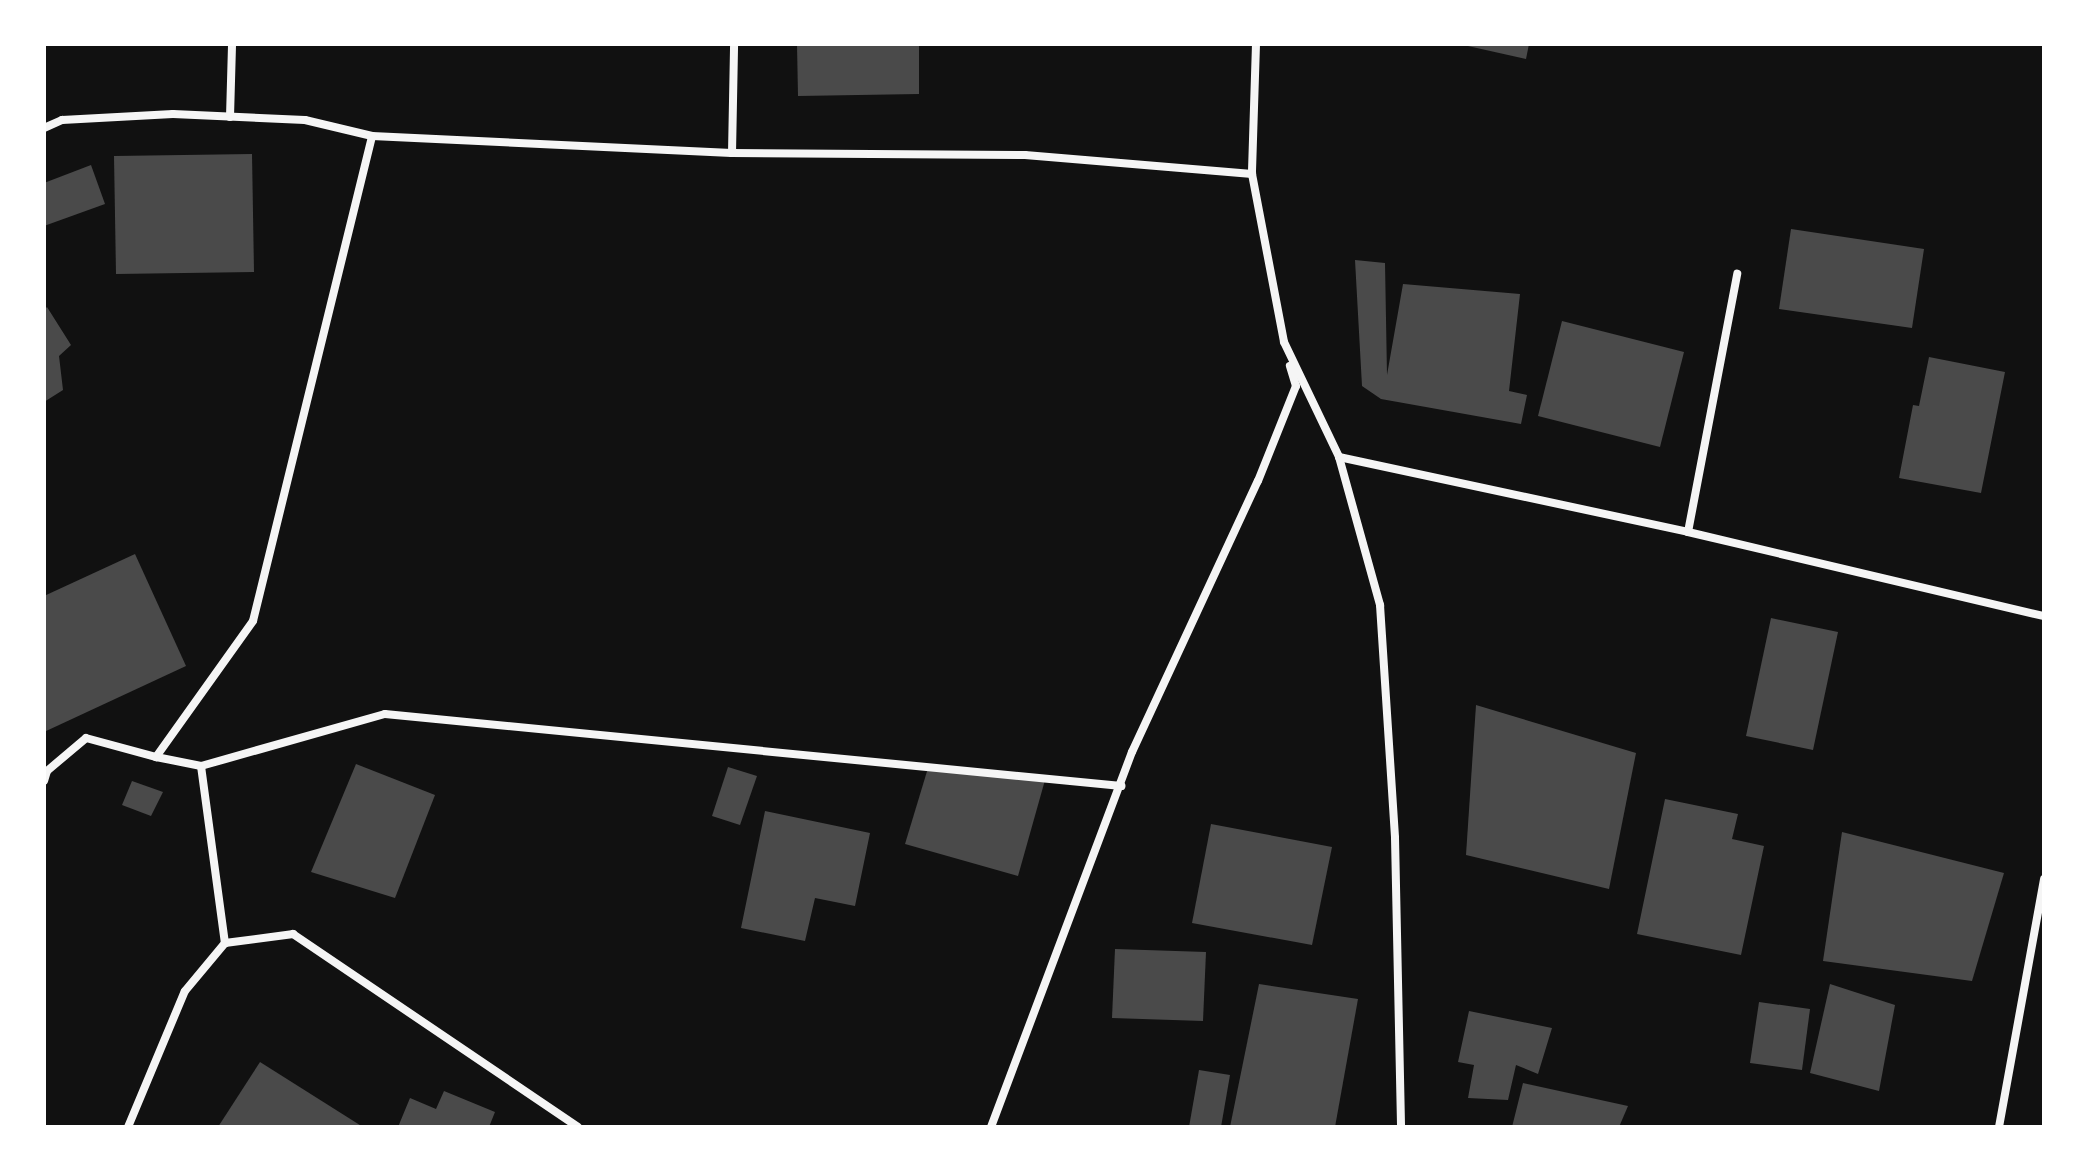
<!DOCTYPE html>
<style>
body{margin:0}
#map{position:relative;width:2088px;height:1171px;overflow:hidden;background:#111;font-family:"Open Sans",sans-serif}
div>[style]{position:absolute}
.building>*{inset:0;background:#4a4a4a}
.minor>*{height:8px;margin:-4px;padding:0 4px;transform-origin:4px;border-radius:4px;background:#f5f5f5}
span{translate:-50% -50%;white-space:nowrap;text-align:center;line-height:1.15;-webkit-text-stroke:8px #fff;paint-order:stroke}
.frame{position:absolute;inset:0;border:46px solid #fff;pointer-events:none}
</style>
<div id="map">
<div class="building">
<div style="clip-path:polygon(797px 44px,919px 44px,919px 94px,798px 96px)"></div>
<div style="clip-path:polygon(1459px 44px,1529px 44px,1526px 59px)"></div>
<div style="clip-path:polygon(252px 154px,254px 272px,116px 274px,114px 156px)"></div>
<div style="clip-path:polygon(91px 165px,105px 204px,44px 226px,44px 183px)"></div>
<div style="clip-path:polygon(1791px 229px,1924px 249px,1912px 328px,1779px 309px)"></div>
<div style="clip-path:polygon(1355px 260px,1385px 263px,1387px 375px,1403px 284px,1520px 294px,1509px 391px,1527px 395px,1521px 424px,1381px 399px,1362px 386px)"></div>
<div style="clip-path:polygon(47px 307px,71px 345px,59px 356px,63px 390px,44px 402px,44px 310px)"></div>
<div style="clip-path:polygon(1562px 321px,1684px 352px,1660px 447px,1538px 416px)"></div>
<div style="clip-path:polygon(1929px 357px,2005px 372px,1981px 493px,1899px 478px,1913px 405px,1919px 406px)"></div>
<div style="clip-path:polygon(135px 554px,186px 666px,44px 732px,44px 596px)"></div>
<div style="clip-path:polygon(1771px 618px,1838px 632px,1813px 750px,1746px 736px)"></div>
<div style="clip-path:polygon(1476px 705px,1636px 753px,1609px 889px,1466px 855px)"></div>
<div style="clip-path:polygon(356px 764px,435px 795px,395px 898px,311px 872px)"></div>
<div style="clip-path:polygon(728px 767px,757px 776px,740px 825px,712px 816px)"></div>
<div style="clip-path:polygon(928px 768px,1045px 780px,1018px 876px,905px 844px)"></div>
<div style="clip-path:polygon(132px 781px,163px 792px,151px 816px,122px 805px)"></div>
<div style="clip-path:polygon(1665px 799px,1738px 814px,1732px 839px,1764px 846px,1741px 955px,1637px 934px)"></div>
<div style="clip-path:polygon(765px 811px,870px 833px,855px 906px,815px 898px,805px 941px,741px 928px)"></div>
<div style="clip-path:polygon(1211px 824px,1332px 847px,1312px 945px,1192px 923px)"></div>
<div style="clip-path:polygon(1842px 832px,2004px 873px,1972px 981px,1823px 961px)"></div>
<div style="clip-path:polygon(1115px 949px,1206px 952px,1203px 1021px,1112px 1018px)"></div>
<div style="clip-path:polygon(1259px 984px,1358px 999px,1335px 1127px,1230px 1127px)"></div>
<div style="clip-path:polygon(1830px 984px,1895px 1005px,1879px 1091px,1810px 1073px)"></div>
<div style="clip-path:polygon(1759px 1002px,1810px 1009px,1802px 1070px,1750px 1063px)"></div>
<div style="clip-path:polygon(1469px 1011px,1552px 1028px,1538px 1074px,1516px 1065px,1508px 1100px,1468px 1098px,1474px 1065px,1458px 1062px)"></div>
<div style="clip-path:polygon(260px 1062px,363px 1127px,218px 1127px)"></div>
<div style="clip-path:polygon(1199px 1070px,1230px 1075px,1221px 1127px,1189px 1127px)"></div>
<div style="clip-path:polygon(1523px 1083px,1628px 1106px,1619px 1127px,1512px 1127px)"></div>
<div style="clip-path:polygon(444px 1091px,495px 1112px,489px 1127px,398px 1127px,410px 1098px,436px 1109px)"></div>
</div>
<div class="minor">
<div style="left:1256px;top:44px;width:130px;rotate:91.8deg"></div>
<div style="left:1252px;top:174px;width:171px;rotate:79.2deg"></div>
<div style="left:1284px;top:342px;width:127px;rotate:64.4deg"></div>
<div style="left:1339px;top:457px;width:154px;rotate:74.5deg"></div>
<div style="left:1380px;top:605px;width:233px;rotate:86.3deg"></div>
<div style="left:1395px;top:838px;width:289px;rotate:88.8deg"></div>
<div style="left:230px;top:117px;width:73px;rotate:-88.4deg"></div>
<div style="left:44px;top:128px;width:20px;rotate:-24deg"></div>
<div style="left:62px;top:120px;width:111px;rotate:-3.1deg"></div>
<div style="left:173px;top:114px;width:132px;rotate:2.6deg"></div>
<div style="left:305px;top:120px;width:69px;rotate:13.4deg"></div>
<div style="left:372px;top:136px;width:360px;rotate:2.7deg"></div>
<div style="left:732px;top:153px;width:293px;rotate:0.4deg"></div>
<div style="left:1025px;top:155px;width:228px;rotate:4.8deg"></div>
<div style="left:732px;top:153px;width:109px;rotate:-88.9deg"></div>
<div style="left:1339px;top:457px;width:357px;rotate:12.1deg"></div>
<div style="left:1688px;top:532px;width:366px;rotate:13.3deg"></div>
<div style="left:1688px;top:532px;width:263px;rotate:-79.2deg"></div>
<div style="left:156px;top:757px;width:46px;rotate:11.3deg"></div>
<div style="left:201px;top:766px;width:179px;rotate:82.3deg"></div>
<div style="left:201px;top:766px;width:191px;rotate:-15.8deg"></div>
<div style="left:385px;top:714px;width:740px;rotate:5.59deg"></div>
<div style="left:44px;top:781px;width:10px;rotate:-73deg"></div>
<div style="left:47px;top:771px;width:51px;rotate:-40.2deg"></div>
<div style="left:86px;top:738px;width:73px;rotate:15.2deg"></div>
<div style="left:156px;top:757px;width:167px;rotate:-54.5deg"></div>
<div style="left:253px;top:621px;width:499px;rotate:-76.2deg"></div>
<div style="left:128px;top:1127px;width:147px;rotate:-67.3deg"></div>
<div style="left:185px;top:991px;width:62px;rotate:-50.2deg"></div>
<div style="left:225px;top:943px;width:69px;rotate:-7.5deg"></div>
<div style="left:293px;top:934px;width:344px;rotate:34.1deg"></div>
<div style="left:991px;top:1127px;width:401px;rotate:-69.4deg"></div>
<div style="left:1132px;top:752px;width:299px;rotate:-65.1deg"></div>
<div style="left:1258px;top:481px;width:102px;rotate:-68.2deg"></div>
<div style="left:1296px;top:386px;width:21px;rotate:-107deg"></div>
<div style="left:1999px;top:1127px;width:252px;rotate:-79.7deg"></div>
</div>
<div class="frame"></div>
</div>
